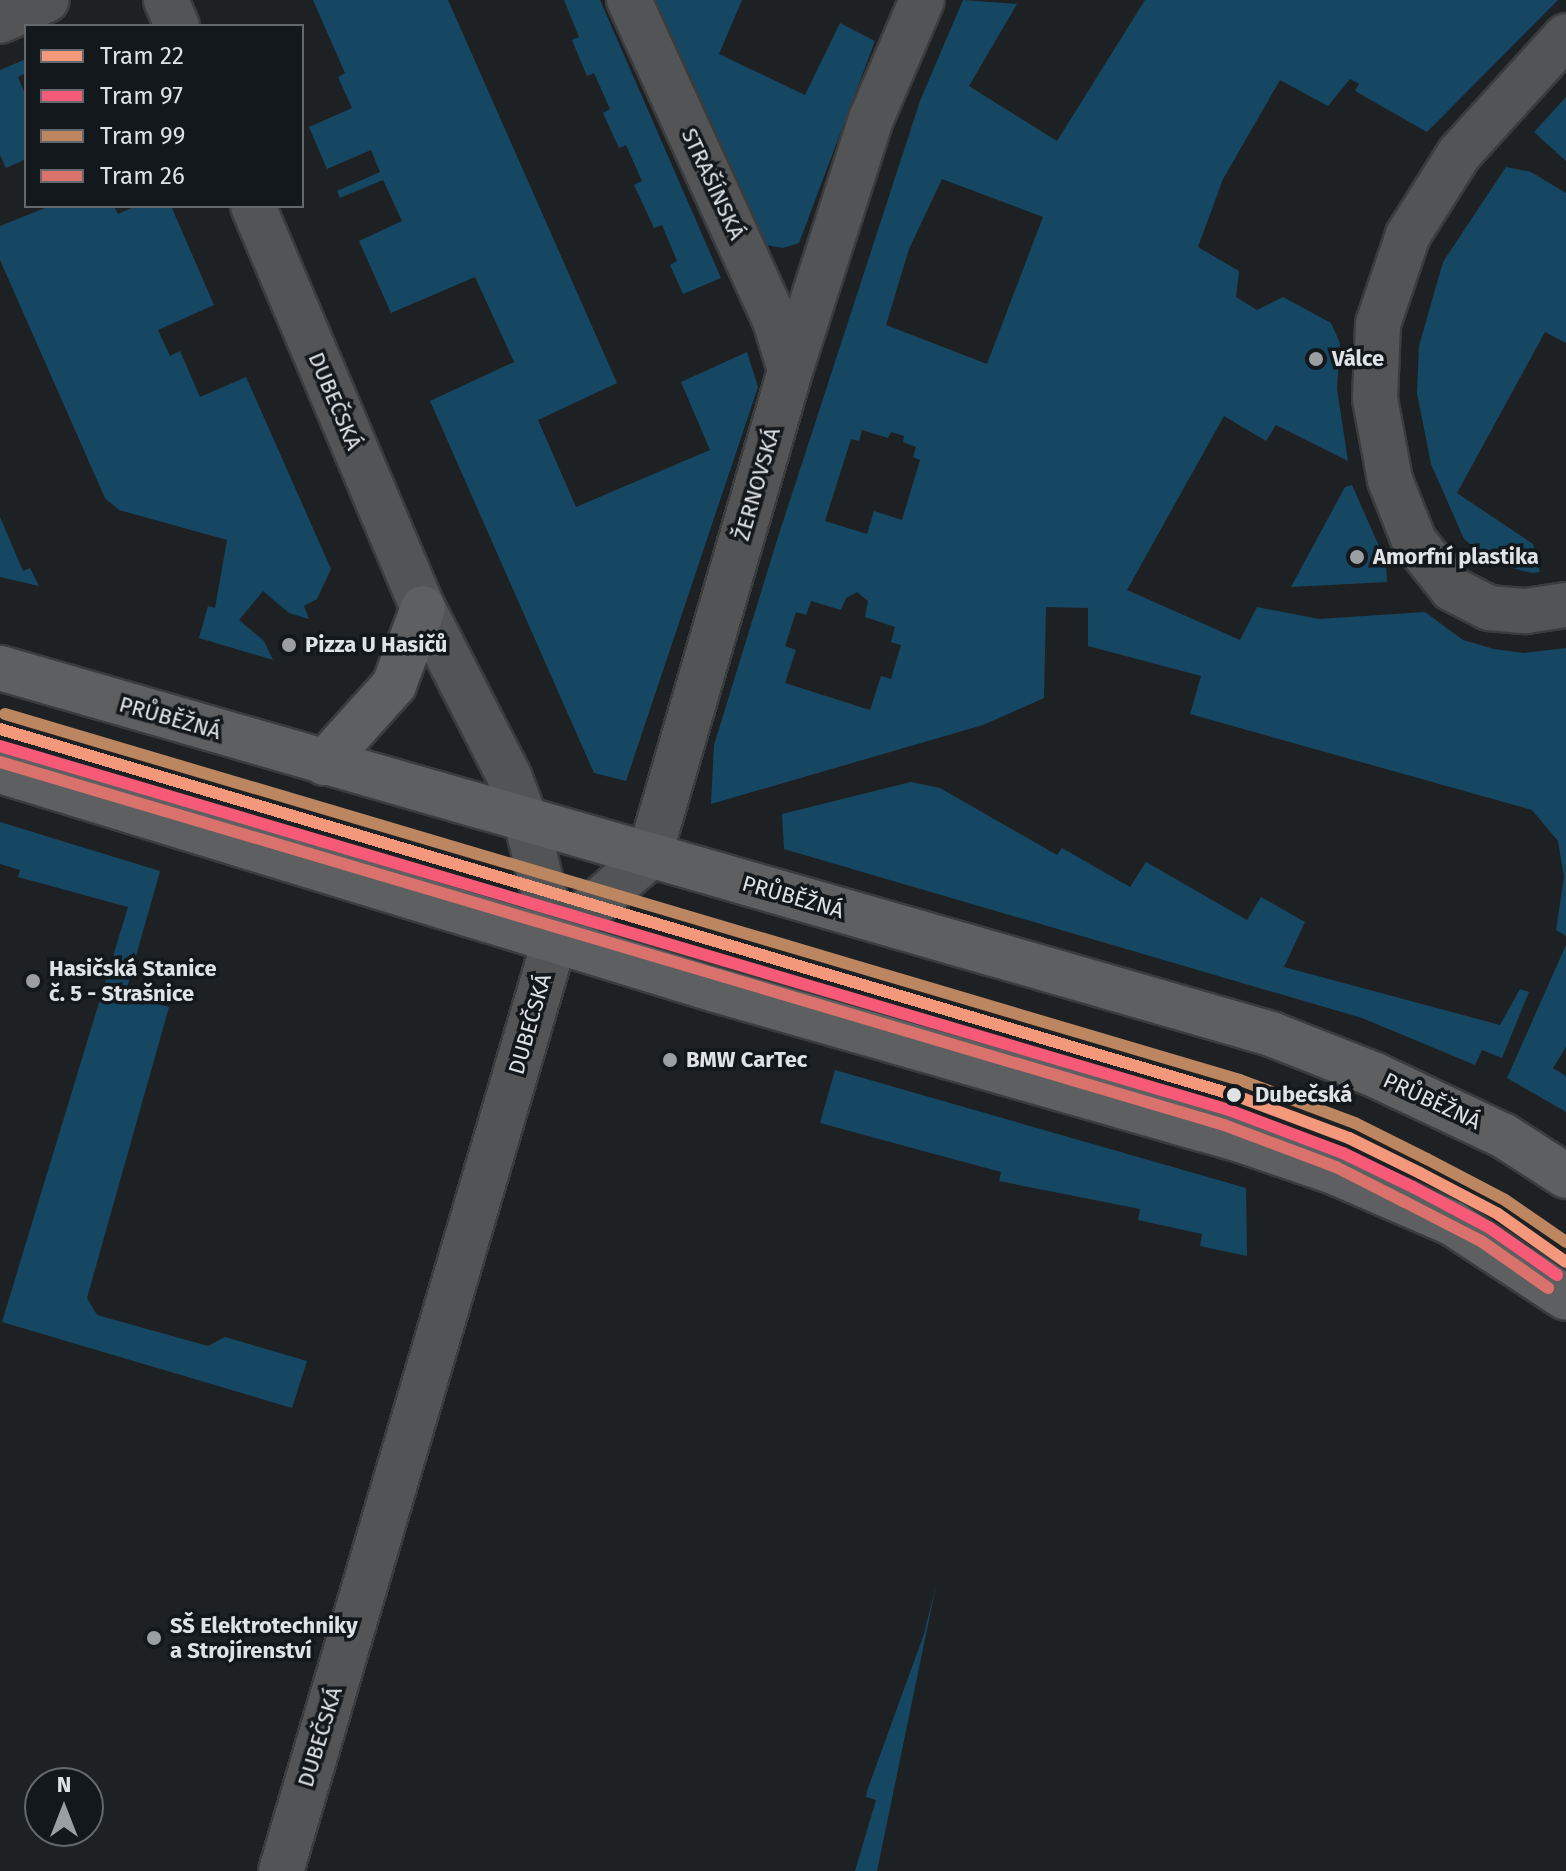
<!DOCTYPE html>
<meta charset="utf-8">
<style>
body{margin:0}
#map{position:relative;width:1566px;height:1871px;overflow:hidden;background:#1e2123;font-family:"Fira Sans",sans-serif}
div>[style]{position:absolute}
.green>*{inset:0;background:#164762}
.roads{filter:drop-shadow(2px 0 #3a3c3d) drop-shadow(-2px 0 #3a3c3d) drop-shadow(0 2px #3a3c3d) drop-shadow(0 -2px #3a3c3d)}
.minor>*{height:44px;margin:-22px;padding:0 22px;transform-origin:22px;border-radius:22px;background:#535456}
.major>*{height:44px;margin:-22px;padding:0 22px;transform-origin:22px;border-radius:22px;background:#5d5f60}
.tram-1>*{height:12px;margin:-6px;padding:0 6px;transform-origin:6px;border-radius:6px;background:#f3987b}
.tram-2>*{height:12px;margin:-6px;padding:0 6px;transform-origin:6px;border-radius:6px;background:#f75a77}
.tram-3>*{height:12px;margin:-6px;padding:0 6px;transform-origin:6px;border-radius:6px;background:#bb8660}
.tram-4>*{height:12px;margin:-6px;padding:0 6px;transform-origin:6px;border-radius:6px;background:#d9716d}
.dots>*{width:22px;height:22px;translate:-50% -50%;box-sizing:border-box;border:4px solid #13181c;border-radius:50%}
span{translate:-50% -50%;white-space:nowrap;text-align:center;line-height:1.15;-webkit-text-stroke:7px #13181c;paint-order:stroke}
.street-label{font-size:22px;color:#e0e3e6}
.poi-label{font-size:22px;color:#e0e3e6;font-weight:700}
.left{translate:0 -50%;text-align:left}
.stop-label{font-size:22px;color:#e0e3e6;font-weight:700}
.legend{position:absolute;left:24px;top:24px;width:280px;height:184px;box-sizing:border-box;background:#13181c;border:2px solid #65696d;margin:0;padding:10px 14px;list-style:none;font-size:24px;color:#e0e3e6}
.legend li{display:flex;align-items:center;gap:16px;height:40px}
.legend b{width:40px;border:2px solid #65696d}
.north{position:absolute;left:24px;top:1767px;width:80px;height:80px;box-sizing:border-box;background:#13181c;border:2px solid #65696d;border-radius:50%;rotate:0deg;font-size:22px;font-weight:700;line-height:32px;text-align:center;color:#e0e3e6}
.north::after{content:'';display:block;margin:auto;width:28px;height:36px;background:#9c9fa2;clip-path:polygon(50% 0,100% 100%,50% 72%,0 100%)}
</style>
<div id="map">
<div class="green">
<div style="clip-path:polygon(313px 0,448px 0,617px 383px,538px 420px,576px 507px,710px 450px,681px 382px,747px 352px,758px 387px,626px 781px,594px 773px,430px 401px,514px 362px,475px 277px,391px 313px,359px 241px,402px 221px,383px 180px,340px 198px,337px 191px,380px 172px,371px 150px,327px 169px,309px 127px,352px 108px,338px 77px,345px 73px)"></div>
<div style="clip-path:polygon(564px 0,600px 0,721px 278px,683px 294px,670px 265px,677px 261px,662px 225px,654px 228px,634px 185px,642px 181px,626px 145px,619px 148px,603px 113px,610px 109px,594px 73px,587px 76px,579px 57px,572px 40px,579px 37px)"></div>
<div style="clip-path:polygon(652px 0,742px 0,719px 54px,805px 95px,840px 23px,875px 41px,799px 243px,783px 248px,766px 245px,755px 231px)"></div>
<div style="clip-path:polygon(evenodd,963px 0,1017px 4px,969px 86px,1057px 141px,1145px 0,1558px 0,1427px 132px,1355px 91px,1359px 84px,1350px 79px,1328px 106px,1280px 80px,1223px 179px,1198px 247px,1239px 271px,1236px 297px,1257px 310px,1283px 297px,1331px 323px,1340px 343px,1337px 389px,1348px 461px,1276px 425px,1266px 441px,1224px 416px,1127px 590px,1240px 640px,1257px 607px,1319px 619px,1425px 612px,1463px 640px,1494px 649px,1524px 653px,1566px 648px,1566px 936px,1556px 930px,1564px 877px,1558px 841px,1532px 810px,1190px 714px,1201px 676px,1088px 646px,1088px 608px,1046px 607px,1044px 698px,983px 725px,711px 804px,714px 745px,778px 537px,920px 101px,963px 0,942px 179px,1043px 217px,987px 364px,886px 325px,909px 249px,942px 179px,963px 0,862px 430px,888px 438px,891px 432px,904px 436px,903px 442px,916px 447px,913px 457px,920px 460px,902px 520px,874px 511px,867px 534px,825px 521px,851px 439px,859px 441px,862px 430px,963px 0,857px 592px,868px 601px,865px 617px,895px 627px,891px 642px,901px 645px,891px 679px,881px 676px,870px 710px,785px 683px,796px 650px,785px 646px,796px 612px,806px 615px,811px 601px,841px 610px,846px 598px,857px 592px)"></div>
<div style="clip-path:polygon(26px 59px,26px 73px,18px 77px,26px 96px,26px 159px,6px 168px,0 155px,0 70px)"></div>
<div style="clip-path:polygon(1566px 97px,1566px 161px,1534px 132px)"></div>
<div style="clip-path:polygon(1506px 167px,1531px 172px,1566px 193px,1566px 343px,1545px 332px,1457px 493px,1533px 544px,1540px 572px,1532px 573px,1493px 563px,1464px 539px,1431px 464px,1417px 393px,1419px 346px,1443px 262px)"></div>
<div style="clip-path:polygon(50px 206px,114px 206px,118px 214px,136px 206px,171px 206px,214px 305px,158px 330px,170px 356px,180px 351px,200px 397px,246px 377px,331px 569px,317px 599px,304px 606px,309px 619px,289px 613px,263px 591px,239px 620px,264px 641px,273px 660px,199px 638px,208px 606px,215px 608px,227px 540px,119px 510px,105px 498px,0 260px,0 226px)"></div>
<div style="clip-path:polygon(1352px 485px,1386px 562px,1387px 582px,1291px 587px,1345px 487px)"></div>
<div style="clip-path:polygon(0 517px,23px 571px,30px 568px,39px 586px,0 577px)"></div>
<div style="clip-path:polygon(911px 782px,940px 788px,1057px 855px,1062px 848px,1130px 887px,1146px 862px,1247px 920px,1261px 897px,1305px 922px,1284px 967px,1500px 1025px,1520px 989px,1529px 992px,1502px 1058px,1482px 1050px,1475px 1065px,1362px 1018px,784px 849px,782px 814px)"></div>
<div style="clip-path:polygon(0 822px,160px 871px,125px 995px,169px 1007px,87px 1298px,97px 1315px,208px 1346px,225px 1337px,307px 1361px,292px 1408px,2px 1322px,128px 907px,18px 877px,20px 870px,0 864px)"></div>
<div style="clip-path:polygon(1566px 945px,1566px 1047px,1553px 1068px,1566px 1076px,1566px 1112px,1507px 1078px)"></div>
<div style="clip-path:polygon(835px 1070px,1246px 1188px,1247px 1256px,1200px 1246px,1202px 1234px,1138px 1220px,1140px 1209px,999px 1181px,1001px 1172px,820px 1123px)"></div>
<div style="clip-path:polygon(937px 1581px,877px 1871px,855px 1871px,876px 1800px,866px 1797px,867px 1791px,924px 1634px)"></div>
</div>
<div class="roads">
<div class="minor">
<div style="left:166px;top:0;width:28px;rotate:67deg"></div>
<div style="left:629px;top:0;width:352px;rotate:65.5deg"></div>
<div style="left:775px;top:320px;width:53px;rotate:73.6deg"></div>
<div style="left:0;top:21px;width:51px;rotate:-24.1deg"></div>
<div style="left:1566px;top:36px;width:159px;rotate:132.2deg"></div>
<div style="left:1459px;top:154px;width:96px;rotate:122.2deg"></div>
<div style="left:1408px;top:235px;width:94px;rotate:108.6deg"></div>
<div style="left:1378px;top:324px;width:75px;rotate:92.3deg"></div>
<div style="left:1375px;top:399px;width:82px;rotate:79.5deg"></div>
<div style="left:1390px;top:480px;width:66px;rotate:68.5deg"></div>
<div style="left:1414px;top:541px;width:61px;rotate:51.6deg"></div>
<div style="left:1452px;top:589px;width:42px;rotate:27.2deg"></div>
<div style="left:1489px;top:608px;width:37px;rotate:5deg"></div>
<div style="left:1526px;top:611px;width:40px;rotate:-8.5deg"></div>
<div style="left:253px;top:206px;width:436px;rotate:67.1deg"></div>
<div style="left:423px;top:608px;width:189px;rotate:62.9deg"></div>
<div style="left:509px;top:776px;width:51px;rotate:69.4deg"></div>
<div style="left:527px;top:824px;width:118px;rotate:76.3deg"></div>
<div style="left:555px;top:939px;width:971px;rotate:106.38deg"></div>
<div style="left:555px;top:939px;width:125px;rotate:-41.1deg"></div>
<div style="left:649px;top:857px;width:506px;rotate:-73.82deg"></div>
<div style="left:790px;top:371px;width:265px;rotate:-72.2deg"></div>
<div style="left:871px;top:119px;width:129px;rotate:-66.8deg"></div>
</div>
<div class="major">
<div style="left:0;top:668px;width:1323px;rotate:16.06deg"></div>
<div style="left:1271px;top:1034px;width:112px;rotate:21.5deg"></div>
<div style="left:1375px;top:1075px;width:143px;rotate:25.3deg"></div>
<div style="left:1504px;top:1136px;width:74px;rotate:32.8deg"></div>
<div style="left:324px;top:763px;width:105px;rotate:-48.1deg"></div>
<div style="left:394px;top:685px;width:82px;rotate:-69.4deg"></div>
<div style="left:0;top:771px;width:749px;rotate:17.01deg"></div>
<div style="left:716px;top:990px;width:545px;rotate:15.97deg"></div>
<div style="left:1240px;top:1140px;width:99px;rotate:18.8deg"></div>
<div style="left:1334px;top:1172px;width:129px;rotate:23.4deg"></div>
<div style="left:1452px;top:1223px;width:136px;rotate:33.3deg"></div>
</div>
</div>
<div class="tram-1">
<div style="left:0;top:729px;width:1287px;rotate:16.52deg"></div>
<div style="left:1234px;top:1095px;width:123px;rotate:20.5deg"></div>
<div style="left:1349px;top:1138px;width:79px;rotate:26.2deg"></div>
<div style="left:1420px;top:1173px;width:88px;rotate:27.7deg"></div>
<div style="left:1498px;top:1214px;width:83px;rotate:35.2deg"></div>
</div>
<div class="tram-2">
<div style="left:0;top:746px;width:1282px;rotate:16.5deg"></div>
<div style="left:1229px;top:1110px;width:122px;rotate:20.7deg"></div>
<div style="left:1343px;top:1153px;width:78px;rotate:25.9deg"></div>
<div style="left:1413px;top:1187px;width:87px;rotate:28deg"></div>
<div style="left:1490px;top:1228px;width:82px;rotate:35deg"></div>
</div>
<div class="tram-3">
<div style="left:5px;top:714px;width:1288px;rotate:16.51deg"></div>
<div style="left:1240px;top:1080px;width:123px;rotate:20.5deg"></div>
<div style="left:1355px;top:1123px;width:80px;rotate:26.6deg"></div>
<div style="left:1427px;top:1159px;width:88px;rotate:27.7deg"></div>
<div style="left:1505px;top:1200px;width:74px;rotate:34.5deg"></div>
</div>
<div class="tram-4">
<div style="left:0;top:762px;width:1277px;rotate:16.52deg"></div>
<div style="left:1224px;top:1125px;width:120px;rotate:20.6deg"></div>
<div style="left:1336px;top:1167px;width:77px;rotate:26.9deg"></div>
<div style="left:1405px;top:1202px;width:85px;rotate:27.2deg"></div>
<div style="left:1481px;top:1241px;width:82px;rotate:35deg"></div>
</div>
<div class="dots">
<div style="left:1316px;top:359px;background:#9c9fa2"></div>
<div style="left:1357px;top:557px;background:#9c9fa2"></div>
<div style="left:289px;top:645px;background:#9c9fa2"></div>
<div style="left:33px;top:981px;background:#9c9fa2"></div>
<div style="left:670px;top:1060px;background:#9c9fa2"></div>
<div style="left:1234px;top:1095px;background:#e0e3e6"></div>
<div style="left:154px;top:1638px;background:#9c9fa2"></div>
</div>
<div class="street-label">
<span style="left:713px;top:184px;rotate:65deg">STRAŠÍNSKÁ</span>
<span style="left:335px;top:401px;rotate:67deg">DUBEČSKÁ</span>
<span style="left:757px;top:484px;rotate:-74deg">ŽERNOVSKÁ</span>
<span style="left:170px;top:718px;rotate:16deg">PRŮBĚŽNÁ</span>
<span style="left:793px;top:897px;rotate:16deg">PRŮBĚŽNÁ</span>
<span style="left:530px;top:1024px;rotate:-74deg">DUBEČSKÁ</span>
<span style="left:1432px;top:1101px;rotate:25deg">PRŮBĚŽNÁ</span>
<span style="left:320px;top:1737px;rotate:-73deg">DUBEČSKÁ</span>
</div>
<div class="poi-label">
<span class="left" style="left:1332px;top:359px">Válce</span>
<span class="left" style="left:1373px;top:557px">Amorfní plastika</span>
<span class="left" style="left:305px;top:645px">Pizza U Hasičů</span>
<span class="left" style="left:49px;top:981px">Hasičská Stanice<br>č. 5 - Strašnice</span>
<span class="left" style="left:686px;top:1060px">BMW CarTec</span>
<span class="left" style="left:170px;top:1638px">SŠ Elektrotechniky<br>a Strojírenství</span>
</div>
<div class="stop-label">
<span class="left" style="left:1255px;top:1095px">Dubečská</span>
</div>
<ul class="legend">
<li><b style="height:10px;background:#f3987b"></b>Tram 22</li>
<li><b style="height:10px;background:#f75a77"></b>Tram 97</li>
<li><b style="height:10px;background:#bb8660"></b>Tram 99</li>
<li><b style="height:10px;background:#d9716d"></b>Tram 26</li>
</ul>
<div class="north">N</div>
</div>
